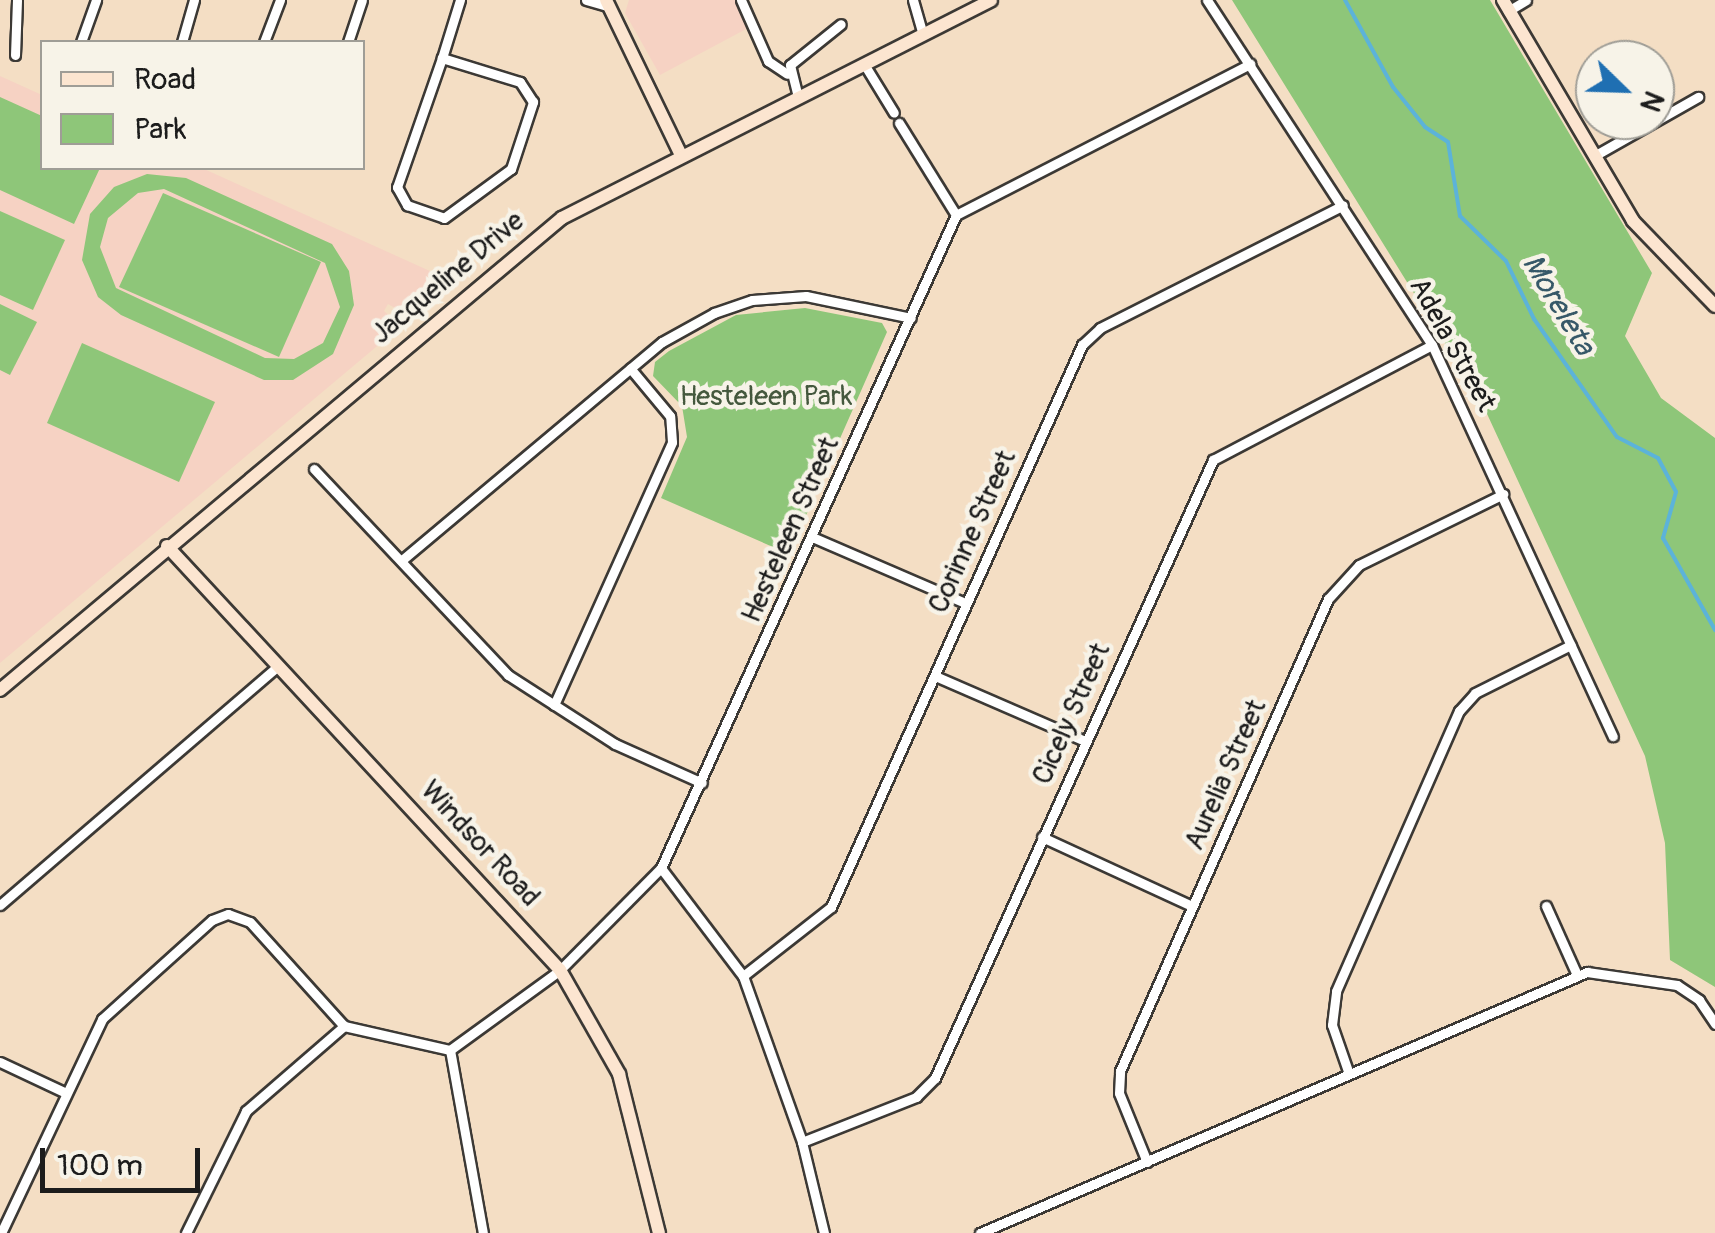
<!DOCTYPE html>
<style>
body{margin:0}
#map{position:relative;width:1715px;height:1233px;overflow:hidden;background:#f4dec4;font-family:Pangolin,sans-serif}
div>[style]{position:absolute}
.built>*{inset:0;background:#f6d2c3}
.green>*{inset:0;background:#8ec679}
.stream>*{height:4px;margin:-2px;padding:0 2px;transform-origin:2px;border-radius:2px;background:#5cb3d9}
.roads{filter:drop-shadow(2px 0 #3c3935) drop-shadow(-2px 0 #3c3935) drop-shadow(0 2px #3c3935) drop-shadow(0 -2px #3c3935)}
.street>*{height:9px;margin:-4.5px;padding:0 4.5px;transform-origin:4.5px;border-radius:4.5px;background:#fff}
.secondary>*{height:12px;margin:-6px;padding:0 6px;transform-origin:6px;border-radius:6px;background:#fce5d0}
span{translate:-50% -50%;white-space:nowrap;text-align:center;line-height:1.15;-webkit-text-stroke:9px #f7f3e8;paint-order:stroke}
.street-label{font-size:28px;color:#1c1c1c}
.park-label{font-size:28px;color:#44583d}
.water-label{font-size:30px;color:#365868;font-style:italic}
.legend{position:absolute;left:40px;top:40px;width:325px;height:130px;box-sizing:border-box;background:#f7f3e8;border:2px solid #9f9d96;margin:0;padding:12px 18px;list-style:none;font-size:30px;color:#1c1c1c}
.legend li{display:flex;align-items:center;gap:20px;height:50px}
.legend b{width:50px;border:2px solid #9f9d96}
.north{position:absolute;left:1575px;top:40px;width:100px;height:100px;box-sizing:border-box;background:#f7f3e8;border:2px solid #9f9d96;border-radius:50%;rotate:113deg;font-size:28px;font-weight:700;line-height:40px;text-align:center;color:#1c1c1c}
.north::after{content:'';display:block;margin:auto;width:35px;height:45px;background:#1f6fb2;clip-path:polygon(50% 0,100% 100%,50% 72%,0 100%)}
.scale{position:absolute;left:40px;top:1148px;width:160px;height:45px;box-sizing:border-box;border:5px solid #1c1c1c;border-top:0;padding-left:12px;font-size:30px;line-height:35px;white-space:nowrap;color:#1c1c1c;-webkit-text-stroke:8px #f7f3e8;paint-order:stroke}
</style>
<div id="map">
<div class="built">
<div style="clip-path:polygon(629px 0,735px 0,748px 28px,660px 75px,625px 13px)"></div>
<div style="clip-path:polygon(0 76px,42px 95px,42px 168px,202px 168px,452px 281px,411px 317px,388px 304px,384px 311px,401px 326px,0 663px)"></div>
</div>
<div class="green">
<div style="clip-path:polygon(1232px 0,1490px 0,1652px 273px,1625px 336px,1661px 398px,1715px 438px,1715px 987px,1670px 960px,1665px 843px,1645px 756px,1482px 403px)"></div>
<div style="clip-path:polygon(0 97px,42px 116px,42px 168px,100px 168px,74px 224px,0 190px)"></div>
<div style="clip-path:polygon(evenodd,147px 174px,186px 178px,332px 244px,349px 271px,354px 305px,333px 354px,293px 380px,264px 380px,121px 315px,98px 297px,82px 260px,90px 214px,114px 187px,147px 174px,164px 189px,325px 263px,340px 307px,323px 343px,294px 359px,265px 358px,116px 288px,100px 247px,108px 218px,138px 193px,164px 189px)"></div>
<div style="clip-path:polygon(163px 193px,321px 262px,279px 357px,119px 287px)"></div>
<div style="clip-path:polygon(0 211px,65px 240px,33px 310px,0 295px)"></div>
<div style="clip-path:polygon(0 304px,37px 322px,10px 375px,0 370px)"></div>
<div style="clip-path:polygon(805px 308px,882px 323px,887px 332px,789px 554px,661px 498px,687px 437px,682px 406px,653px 376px,655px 362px,669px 351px,736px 315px)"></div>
<div style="clip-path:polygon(82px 343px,215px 402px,179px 482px,47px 423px)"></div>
</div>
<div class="stream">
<div style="left:1345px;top:0;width:99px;rotate:61.1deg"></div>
<div style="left:1393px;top:87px;width:51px;rotate:51.3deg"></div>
<div style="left:1425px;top:127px;width:27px;rotate:33deg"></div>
<div style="left:1448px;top:142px;width:75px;rotate:80.8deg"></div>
<div style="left:1460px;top:216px;width:64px;rotate:44.4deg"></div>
<div style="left:1506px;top:261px;width:64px;rotate:64.2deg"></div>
<div style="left:1534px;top:319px;width:144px;rotate:54.9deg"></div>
<div style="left:1617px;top:437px;width:46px;rotate:27.1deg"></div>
<div style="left:1658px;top:458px;width:38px;rotate:62deg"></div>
<div style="left:1676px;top:492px;width:48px;rotate:105.8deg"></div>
<div style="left:1663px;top:538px;width:106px;rotate:60.5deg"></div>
</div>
<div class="roads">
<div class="street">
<div style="left:586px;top:0;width:19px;rotate:16deg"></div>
<div style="left:741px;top:0;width:67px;rotate:66.1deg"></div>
<div style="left:768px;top:61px;width:23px;rotate:34deg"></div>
<div style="left:913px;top:0;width:35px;rotate:74deg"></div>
<div style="left:1207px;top:0;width:412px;rotate:56.9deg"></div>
<div style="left:1432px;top:345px;width:431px;rotate:65.2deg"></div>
<div style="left:1508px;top:11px;width:21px;rotate:-31deg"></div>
<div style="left:81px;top:42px;width:45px;rotate:-70.3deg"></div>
<div style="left:182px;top:42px;width:44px;rotate:-74.1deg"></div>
<div style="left:264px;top:42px;width:45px;rotate:-69.1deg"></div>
<div style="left:348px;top:42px;width:44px;rotate:-71.6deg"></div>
<div style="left:15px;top:55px;width:55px;rotate:-87.9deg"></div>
<div style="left:442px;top:58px;width:137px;rotate:109.2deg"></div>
<div style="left:397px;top:187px;width:21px;rotate:61deg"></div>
<div style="left:407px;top:205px;width:39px;rotate:19deg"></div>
<div style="left:444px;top:218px;width:83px;rotate:-36.2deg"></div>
<div style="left:511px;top:169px;width:71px;rotate:-71.8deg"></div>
<div style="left:533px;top:102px;width:24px;rotate:-123deg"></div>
<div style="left:520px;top:82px;width:82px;rotate:-162.9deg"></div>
<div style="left:442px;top:58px;width:61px;rotate:-72.8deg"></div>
<div style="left:864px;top:64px;width:57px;rotate:58.5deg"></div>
<div style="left:798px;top:97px;width:33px;rotate:-104deg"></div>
<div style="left:790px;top:65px;width:65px;rotate:-38.8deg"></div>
<div style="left:899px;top:123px;width:108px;rotate:58.2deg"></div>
<div style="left:1594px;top:156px;width:120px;rotate:-29.6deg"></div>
<div style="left:314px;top:469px;width:283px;rotate:46.7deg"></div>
<div style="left:508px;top:675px;width:127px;rotate:32.8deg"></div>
<div style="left:615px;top:744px;width:95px;rotate:24.1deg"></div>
<div style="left:812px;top:537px;width:167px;rotate:23.3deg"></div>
<div style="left:402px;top:560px;width:339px;rotate:-40deg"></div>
<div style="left:662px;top:342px;width:60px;rotate:-29.1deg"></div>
<div style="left:714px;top:313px;width:40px;rotate:-18.9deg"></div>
<div style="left:752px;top:300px;width:54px;rotate:-4.2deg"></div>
<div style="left:806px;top:296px;width:107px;rotate:11.8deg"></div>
<div style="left:935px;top:676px;width:163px;rotate:23.4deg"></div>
<div style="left:554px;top:705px;width:288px;rotate:-65.8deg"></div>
<div style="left:672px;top:442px;width:26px;rotate:-94deg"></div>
<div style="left:670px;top:416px;width:62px;rotate:-129.8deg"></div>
<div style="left:1042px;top:837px;width:165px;rotate:24.7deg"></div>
<div style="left:661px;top:868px;width:136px;rotate:52.8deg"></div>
<div style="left:743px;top:976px;width:176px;rotate:70.4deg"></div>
<div style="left:802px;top:1142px;width:94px;rotate:76.4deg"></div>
<div style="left:0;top:905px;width:365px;rotate:-40.7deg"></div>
<div style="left:1546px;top:906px;width:76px;rotate:65.8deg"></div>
<div style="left:743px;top:976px;width:112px;rotate:-38.1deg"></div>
<div style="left:831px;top:907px;width:616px;rotate:-65.93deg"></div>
<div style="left:1082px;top:345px;width:25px;rotate:-43deg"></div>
<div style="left:1100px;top:328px;width:272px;rotate:-26.8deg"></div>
<div style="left:344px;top:1026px;width:109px;rotate:12.8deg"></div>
<div style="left:450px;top:1050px;width:136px;rotate:-36deg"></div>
<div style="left:560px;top:970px;width:144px;rotate:-45.3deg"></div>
<div style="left:661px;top:868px;width:717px;rotate:-65.69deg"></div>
<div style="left:956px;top:215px;width:331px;rotate:-27.2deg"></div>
<div style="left:450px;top:1050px;width:186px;rotate:79.8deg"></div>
<div style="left:0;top:1062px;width:71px;rotate:25.1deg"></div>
<div style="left:1349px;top:1074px;width:52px;rotate:-109.1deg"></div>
<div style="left:1332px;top:1025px;width:34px;rotate:-83deg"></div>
<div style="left:1336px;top:991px;width:306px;rotate:-66.3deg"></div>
<div style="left:1459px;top:711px;width:24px;rotate:-48deg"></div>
<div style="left:1475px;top:693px;width:107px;rotate:-26.6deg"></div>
<div style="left:802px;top:1142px;width:123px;rotate:-21.5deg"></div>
<div style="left:916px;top:1097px;width:27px;rotate:-45deg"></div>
<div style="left:935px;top:1078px;width:678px;rotate:-65.78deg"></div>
<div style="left:1213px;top:460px;width:247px;rotate:-27.7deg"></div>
<div style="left:1147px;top:1162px;width:74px;rotate:-112.1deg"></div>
<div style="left:1119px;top:1093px;width:22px;rotate:-87deg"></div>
<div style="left:1120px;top:1071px;width:516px;rotate:-66.22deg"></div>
<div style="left:1328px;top:599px;width:46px;rotate:-47.6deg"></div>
<div style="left:1359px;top:565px;width:161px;rotate:-26.2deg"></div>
<div style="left:1px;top:1233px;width:237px;rotate:-64.7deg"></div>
<div style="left:102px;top:1019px;width:148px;rotate:-42deg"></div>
<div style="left:212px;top:920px;width:17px;rotate:-21deg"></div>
<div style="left:228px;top:914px;width:23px;rotate:20deg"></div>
<div style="left:250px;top:922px;width:140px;rotate:47.9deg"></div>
<div style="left:186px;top:1233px;width:136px;rotate:-63.8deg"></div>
<div style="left:246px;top:1111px;width:130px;rotate:-40.9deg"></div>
<div style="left:980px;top:1233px;width:661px;rotate:-23.27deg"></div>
<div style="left:1587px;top:972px;width:91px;rotate:8.2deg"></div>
<div style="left:1677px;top:985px;width:27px;rotate:34deg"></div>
<div style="left:1699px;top:1000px;width:29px;rotate:56deg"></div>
</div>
<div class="secondary">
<div style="left:606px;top:0;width:172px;rotate:64.2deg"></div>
<div style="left:1503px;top:0;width:256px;rotate:59.5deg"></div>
<div style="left:1633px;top:221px;width:118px;rotate:46deg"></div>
<div style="left:167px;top:546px;width:578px;rotate:47.17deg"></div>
<div style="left:560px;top:970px;width:120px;rotate:60.4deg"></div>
<div style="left:619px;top:1074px;width:164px;rotate:75.9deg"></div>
<div style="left:0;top:690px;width:734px;rotate:-40.03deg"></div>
<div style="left:562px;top:218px;width:481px;rotate:-26.9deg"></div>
</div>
</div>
<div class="street-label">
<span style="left:448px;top:278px;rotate:-40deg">Jacqueline Drive</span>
<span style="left:1452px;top:345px;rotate:61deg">Adela Street</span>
<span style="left:791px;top:530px;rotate:-66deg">Hesteleen Street</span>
<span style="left:973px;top:532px;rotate:-66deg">Corinne Street</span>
<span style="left:1072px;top:714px;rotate:-66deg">Cicely Street</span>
<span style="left:1226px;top:775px;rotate:-66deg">Aurelia Street</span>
<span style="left:480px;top:844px;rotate:47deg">Windsor Road</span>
</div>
<div class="park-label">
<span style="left:766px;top:397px">Hesteleen Park</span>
</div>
<div class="water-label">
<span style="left:1558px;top:305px;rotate:59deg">Moreleta</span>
</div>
<ul class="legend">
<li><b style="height:12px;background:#fce5d0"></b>Road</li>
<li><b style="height:28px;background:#8ec679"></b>Park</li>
</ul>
<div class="north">N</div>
<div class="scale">100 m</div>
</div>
